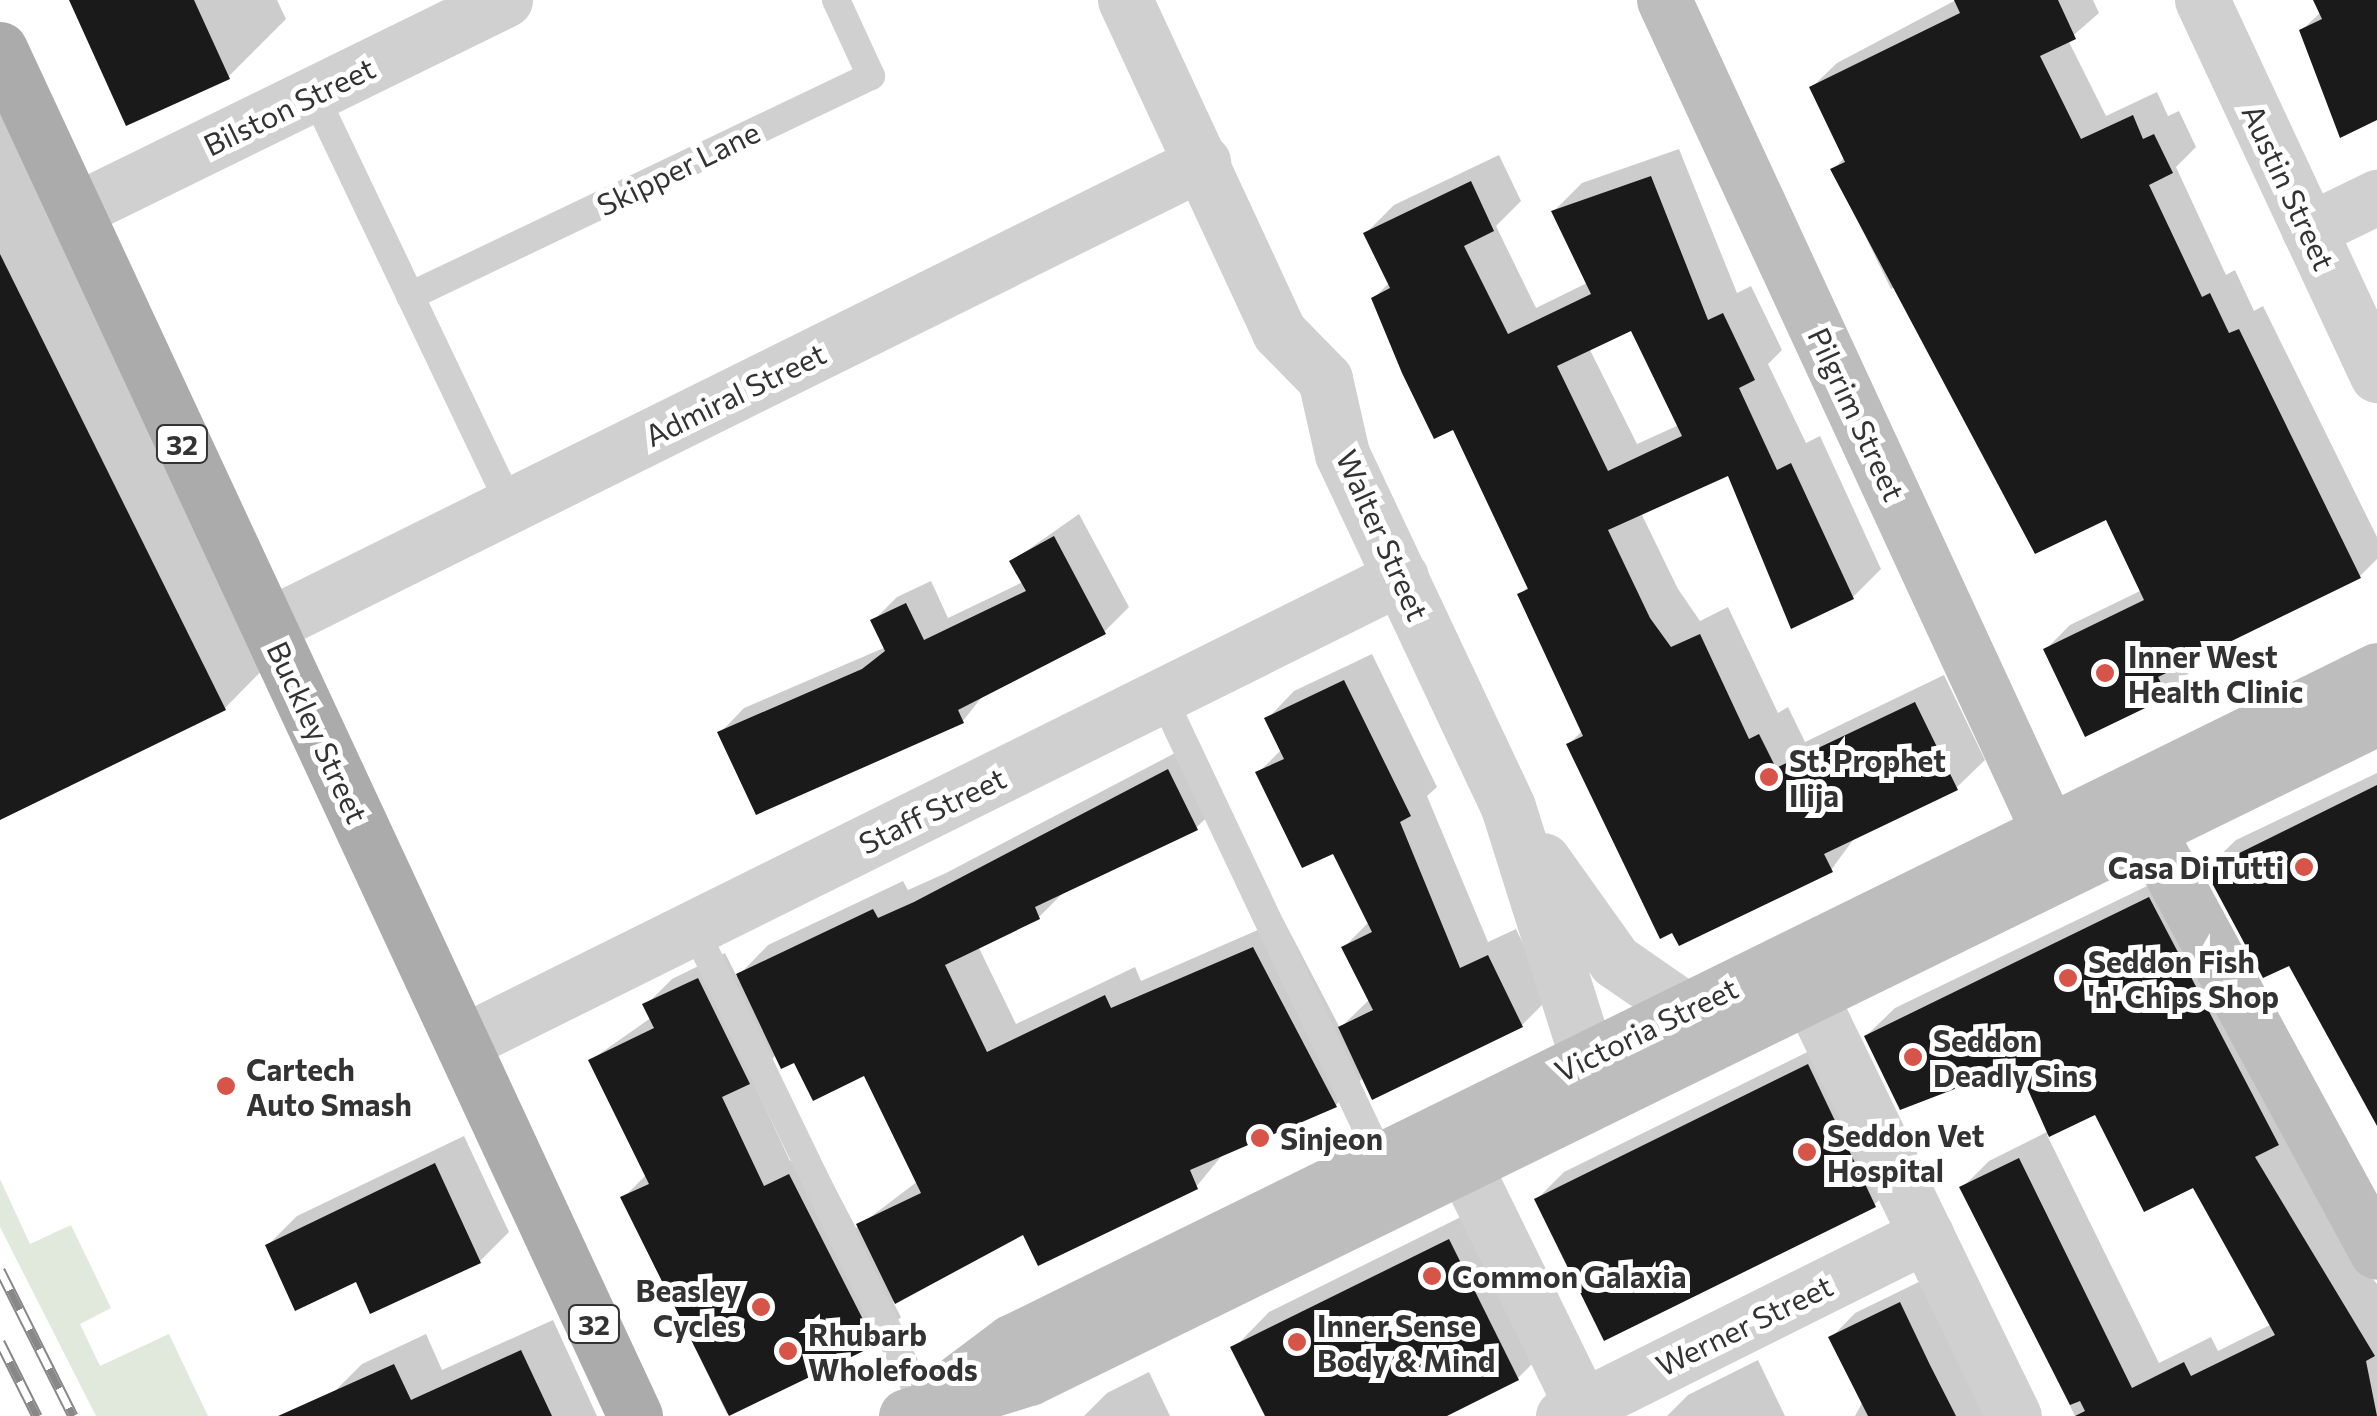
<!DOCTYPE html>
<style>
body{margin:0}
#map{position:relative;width:2377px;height:1416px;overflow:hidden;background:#fff;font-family:Commissioner,sans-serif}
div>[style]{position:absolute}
.green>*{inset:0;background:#e1e9dd}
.shadow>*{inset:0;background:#0003}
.building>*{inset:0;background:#1a1a1a}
.lane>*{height:28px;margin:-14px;padding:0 14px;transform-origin:14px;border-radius:14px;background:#d0d0d0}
.street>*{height:55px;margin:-27.5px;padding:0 27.5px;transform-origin:27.5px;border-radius:27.5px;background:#d0d0d0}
.secondary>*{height:55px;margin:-27.5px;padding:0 27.5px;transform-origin:27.5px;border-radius:27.5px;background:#bdbdbd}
.primary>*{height:55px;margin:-27.5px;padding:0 27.5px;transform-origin:27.5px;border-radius:27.5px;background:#ababab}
.rail>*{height:11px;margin-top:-5.5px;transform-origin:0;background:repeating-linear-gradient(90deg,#fff 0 22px,#888 0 44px);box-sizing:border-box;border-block:2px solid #888}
.dots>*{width:28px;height:28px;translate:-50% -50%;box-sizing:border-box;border:5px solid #fff;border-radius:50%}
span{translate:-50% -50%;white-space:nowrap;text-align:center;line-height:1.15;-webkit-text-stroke:10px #fff;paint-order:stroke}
.shield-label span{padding:2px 8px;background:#fff;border:2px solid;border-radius:8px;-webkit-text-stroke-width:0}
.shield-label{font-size:28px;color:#333;font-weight:700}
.street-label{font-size:30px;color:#333}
.poi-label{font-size:30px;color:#333;font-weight:700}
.left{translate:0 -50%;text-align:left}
.right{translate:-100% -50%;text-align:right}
</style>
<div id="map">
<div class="green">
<div style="clip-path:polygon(0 1179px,30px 1244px,71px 1225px,111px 1308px,80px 1324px,100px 1366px,169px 1334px,208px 1416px,96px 1416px,0 1227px)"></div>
</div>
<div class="shadow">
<div style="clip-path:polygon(72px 0,277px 0,286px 19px,228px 77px)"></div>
<div style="clip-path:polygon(1956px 0,2093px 0,2099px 13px,2068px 40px,2106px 116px,2157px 92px,2168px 116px,2179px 111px,2196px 147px,2176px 167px,2226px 275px,2235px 270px,2254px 311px,2263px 306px,2377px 537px,2377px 559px,2360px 576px,2186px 661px,2191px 671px,2166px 695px,2046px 649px,2070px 625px,2142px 590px,2107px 517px,1901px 284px,1891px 289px,1833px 170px,1845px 157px,1812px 87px,1837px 63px)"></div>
<div style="clip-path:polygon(2316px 0,2377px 0,2377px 118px,2341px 135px,2302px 30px,2322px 11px)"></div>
<div style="clip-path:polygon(0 100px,279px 653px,225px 708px,0 817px)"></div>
<div style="clip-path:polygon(evenodd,1679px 149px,1737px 293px,1751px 286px,1782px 350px,1768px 364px,1806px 443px,1820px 436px,1881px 569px,1853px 597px,1729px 473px,1641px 513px,1678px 589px,1700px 621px,1728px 607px,1778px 713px,1788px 707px,1805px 742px,1944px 675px,1985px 760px,1956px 788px,1856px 836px,1831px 870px,1569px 744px,1583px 730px,1520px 594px,1529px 586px,1454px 427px,1374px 298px,1390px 282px,1366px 233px,1394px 205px,1499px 155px,1521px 201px,1496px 226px,1536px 308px,1589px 282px,1554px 211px,1582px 183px,1679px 149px,1632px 328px,1679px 425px,1637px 444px,1589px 348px,1632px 328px)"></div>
<div style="clip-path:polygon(1079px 514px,1129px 607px,1104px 632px,985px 693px,963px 721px,720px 733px,744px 708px,886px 647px,873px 621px,897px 597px,931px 581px,948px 618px,1023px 582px,1012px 561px)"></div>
<div style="clip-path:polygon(evenodd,1372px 654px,1437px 787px,1427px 796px,1488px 942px,1516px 929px,1549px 998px,1522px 1025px,1364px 1077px,1336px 1105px,1224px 1153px,1196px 1187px,1024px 1232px,893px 1302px,901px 1317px,874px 1343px,727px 1414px,623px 1198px,647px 1174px,591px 1060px,652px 1017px,646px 1005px,672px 979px,725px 953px,737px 977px,768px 945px,903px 881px,908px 890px,946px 873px,1198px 741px,1225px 799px,1196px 828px,1066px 890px,1039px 917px,978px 946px,1016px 1024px,1135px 967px,1141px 981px,1283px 919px,1340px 1028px,1370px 999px,1344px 947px,1369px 922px,1334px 850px,1258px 773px,1282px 749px,1267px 719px,1294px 691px,1372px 654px,777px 1054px,866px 1073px,918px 1181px,856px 1228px,815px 1149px,790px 1161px,752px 1079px,777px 1054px)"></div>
<div style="clip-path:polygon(2377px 773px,2377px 1114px,2290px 962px,2264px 974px,2210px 865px,2236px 840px)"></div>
<div style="clip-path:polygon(evenodd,2176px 872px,2338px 1235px,2377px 1284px,2377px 1416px,2075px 1416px,1962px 1188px,1989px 1161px,2049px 1131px,2018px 1061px,1966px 1087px,1868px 1034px,1895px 1008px,2176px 872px,2096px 1112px,2194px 1184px,2272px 1324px,2218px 1351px,2211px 1337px,2159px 1363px,2047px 1135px,2096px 1112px)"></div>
<div style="clip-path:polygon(1836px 1038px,1902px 1177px,1874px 1205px,1537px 1199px,1564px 1172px)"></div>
<div style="clip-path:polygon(464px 1136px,509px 1232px,480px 1261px,358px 1279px,268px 1245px,297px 1216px)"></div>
<div style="clip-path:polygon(1485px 1205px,1553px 1343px,1518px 1378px,1442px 1416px,1268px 1416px,1234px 1348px,1269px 1312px)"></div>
<div style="clip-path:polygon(1925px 1279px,1991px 1416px,1855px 1416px,1863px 1401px,1831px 1338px,1855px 1313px)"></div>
<div style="clip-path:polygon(553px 1320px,597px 1416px,339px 1416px,331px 1395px,362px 1364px,426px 1334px,442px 1370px)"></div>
<div style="clip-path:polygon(1758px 1360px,1785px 1416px,1667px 1416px,1688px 1395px)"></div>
<div style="clip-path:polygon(1149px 1372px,1170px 1416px,1084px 1416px,1107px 1393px)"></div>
</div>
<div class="building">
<div style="clip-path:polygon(69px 0,194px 0,230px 79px,126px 126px)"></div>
<div style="clip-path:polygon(1954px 0,2058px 0,2076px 39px,2040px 56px,2081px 139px,2133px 115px,2143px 139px,2154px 134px,2173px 173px,2149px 185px,2202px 297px,2210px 293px,2229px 333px,2239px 329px,2361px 578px,2158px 677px,2168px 697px,2085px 737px,2043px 649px,2144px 600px,2106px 520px,2035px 554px,1830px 169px,1845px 162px,1809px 87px,1960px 13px)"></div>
<div style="clip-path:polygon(2313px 0,2377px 0,2377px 120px,2340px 138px,2299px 30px,2322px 19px)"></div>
<div style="clip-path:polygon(evenodd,1651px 176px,1708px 320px,1723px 313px,1755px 380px,1739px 388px,1777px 470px,1791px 463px,1854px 599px,1791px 629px,1728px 476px,1608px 530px,1650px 618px,1671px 647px,1700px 634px,1749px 739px,1759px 734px,1776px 768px,1915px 702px,1958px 790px,1824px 854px,1833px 872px,1679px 946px,1672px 933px,1660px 939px,1566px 744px,1583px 736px,1517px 594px,1528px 589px,1453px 430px,1434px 439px,1402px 373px,1371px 298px,1390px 288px,1363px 233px,1471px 181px,1494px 231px,1464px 246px,1508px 334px,1591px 294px,1551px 211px,1651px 176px,1631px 331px,1682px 436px,1608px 471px,1557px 366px,1631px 331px)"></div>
<div style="clip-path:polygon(0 254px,226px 710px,0 820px)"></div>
<div style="clip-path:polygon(1054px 536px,1106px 634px,958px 710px,964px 723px,756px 815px,717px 732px,862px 669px,885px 651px,870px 620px,906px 603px,924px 640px,1026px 591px,1009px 561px)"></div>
<div style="clip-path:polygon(1344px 680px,1411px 816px,1400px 822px,1460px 968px,1488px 955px,1523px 1027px,1372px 1100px,1338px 1027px,1373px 1010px,1341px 947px,1372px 932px,1333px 854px,1302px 868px,1255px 772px,1284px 759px,1264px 718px)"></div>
<div style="clip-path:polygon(1168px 769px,1198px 830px,1035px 907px,1040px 919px,945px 965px,987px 1052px,1105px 995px,1111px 1008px,1253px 947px,1337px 1107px,1190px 1170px,1198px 1189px,1038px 1266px,1023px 1235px,895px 1304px,856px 1224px,921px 1193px,864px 1076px,813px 1101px,794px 1063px,781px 1069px,736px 974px,873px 909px,878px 918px,914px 902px)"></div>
<div style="clip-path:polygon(2377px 785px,2377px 1126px,2289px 966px,2263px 978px,2205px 870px)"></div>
<div style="clip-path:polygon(2149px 897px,2279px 1145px,2255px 1157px,2375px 1356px,2366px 1361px,2377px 1416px,2075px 1416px,2085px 1411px,2080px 1401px,2070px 1405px,1959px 1187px,2019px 1158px,2132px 1388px,2184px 1362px,2191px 1376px,2275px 1335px,2193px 1188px,2144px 1212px,2095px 1115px,2049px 1137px,2017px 1065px,1900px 1110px,1864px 1036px)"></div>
<div style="clip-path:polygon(698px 978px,750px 1084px,722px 1097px,764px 1186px,789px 1174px,876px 1345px,729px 1416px,620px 1197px,649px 1184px,588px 1060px,654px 1028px,642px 1004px)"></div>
<div style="clip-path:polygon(1808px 1064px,1876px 1207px,1604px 1341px,1534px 1199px)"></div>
<div style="clip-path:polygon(435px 1163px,481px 1263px,370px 1314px,356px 1282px,295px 1311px,265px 1245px)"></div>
<div style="clip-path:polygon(1449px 1239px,1519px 1380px,1447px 1416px,1265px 1416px,1230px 1347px)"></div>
<div style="clip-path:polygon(1900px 1302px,1930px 1365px,1956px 1416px,1868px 1416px,1828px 1337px)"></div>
<div style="clip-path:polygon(521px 1350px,552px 1416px,278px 1416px,394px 1364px,411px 1400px)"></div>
</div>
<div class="lane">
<div style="left:314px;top:94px;width:455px;rotate:64.5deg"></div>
<div style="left:410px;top:296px;width:511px;rotate:-25.51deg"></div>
<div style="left:871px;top:76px;width:84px;rotate:-114.7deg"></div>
<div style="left:1162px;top:696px;width:512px;rotate:64.69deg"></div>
<div style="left:694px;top:928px;width:532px;rotate:64.25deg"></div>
</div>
<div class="street">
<div style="left:1125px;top:0;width:366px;rotate:65.1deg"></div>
<div style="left:1279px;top:332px;width:66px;rotate:45.6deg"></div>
<div style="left:1325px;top:379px;width:77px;rotate:77.2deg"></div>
<div style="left:1342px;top:454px;width:390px;rotate:64.8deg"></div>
<div style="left:1508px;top:807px;width:263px;rotate:72.5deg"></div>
<div style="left:2202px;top:0;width:414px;rotate:65deg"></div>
<div style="left:74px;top:211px;width:480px;rotate:-26.1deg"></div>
<div style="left:2309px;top:230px;width:76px;rotate:-25.9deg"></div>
<div style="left:267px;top:626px;width:1045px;rotate:-26.37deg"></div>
<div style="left:1543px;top:860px;width:124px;rotate:54.5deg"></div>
<div style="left:1615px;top:961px;width:86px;rotate:34.6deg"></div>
<div style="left:1809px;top:994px;width:469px;rotate:64.1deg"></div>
<div style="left:463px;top:1042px;width:1047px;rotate:-26.37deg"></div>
<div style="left:1463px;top:1163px;width:282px;rotate:63.9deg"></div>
<div style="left:1563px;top:1416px;width:406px;rotate:-26.5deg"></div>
</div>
<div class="secondary">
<div style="left:1664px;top:0;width:915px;rotate:65.17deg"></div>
<div style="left:2147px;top:829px;width:481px;rotate:61.5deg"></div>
<div style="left:951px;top:1387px;width:75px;rotate:-36.9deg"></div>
<div style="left:1011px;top:1342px;width:1522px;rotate:-26.19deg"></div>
<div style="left:906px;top:1416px;width:129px;rotate:-17.2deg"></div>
<div style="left:1029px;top:1378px;width:1501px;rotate:-26.09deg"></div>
</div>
<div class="primary">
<div style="left:0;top:49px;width:1507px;rotate:65.08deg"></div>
</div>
<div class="rail">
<div style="left:0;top:1270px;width:163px;rotate:63.4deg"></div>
<div style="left:0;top:1342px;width:83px;rotate:63.4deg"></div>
</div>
<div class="dots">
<div style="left:2105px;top:673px;background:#d65448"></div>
<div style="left:1769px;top:777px;background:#d65448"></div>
<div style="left:2304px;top:867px;background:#d65448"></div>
<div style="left:2068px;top:978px;background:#d65448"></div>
<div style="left:1913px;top:1057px;background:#d65448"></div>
<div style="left:226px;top:1086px;background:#d65448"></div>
<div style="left:1260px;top:1138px;background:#d65448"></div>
<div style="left:1807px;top:1152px;background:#d65448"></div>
<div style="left:1432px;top:1276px;background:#d65448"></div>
<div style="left:761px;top:1307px;background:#d65448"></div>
<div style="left:1297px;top:1342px;background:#d65448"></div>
<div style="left:788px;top:1351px;background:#d65448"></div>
</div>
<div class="shield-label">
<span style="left:182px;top:444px">32</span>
<span style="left:594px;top:1324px">32</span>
</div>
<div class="street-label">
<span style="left:289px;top:106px;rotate:-26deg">Bilston Street</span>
<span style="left:678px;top:168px;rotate:-26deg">Skipper Lane</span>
<span style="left:2289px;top:187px;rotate:65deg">Austin Street</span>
<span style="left:735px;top:394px;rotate:-26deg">Admiral Street</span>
<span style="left:1857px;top:414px;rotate:65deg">Pilgrim Street</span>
<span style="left:1383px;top:535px;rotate:66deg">Walter Street</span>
<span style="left:318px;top:732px;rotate:65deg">Buckley Street</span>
<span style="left:932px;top:810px;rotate:-26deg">Staff Street</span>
<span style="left:1646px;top:1029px;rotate:-26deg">Victoria Street</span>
<span style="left:1744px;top:1325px;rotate:-26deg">Werner Street</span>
</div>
<div class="poi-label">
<span class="left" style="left:2128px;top:673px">Inner West<br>Health Clinic</span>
<span class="left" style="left:1789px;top:777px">St. Prophet<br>Ilija</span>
<span class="right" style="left:2284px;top:867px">Casa Di Tutti</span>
<span class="left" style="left:2088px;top:978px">Seddon Fish<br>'n' Chips Shop</span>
<span class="left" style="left:1933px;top:1057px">Seddon<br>Deadly Sins</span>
<span class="left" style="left:246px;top:1086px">Cartech<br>Auto Smash</span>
<span class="left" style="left:1827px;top:1152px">Seddon Vet<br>Hospital</span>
<span class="left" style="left:1280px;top:1138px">Sinjeon</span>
<span class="left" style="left:1452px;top:1276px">Common Galaxia</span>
<span class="right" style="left:741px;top:1307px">Beasley<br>Cycles</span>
<span class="left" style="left:1317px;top:1342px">Inner Sense<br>Body &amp; Mind</span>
<span class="left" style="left:808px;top:1351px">Rhubarb<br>Wholefoods</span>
</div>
</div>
